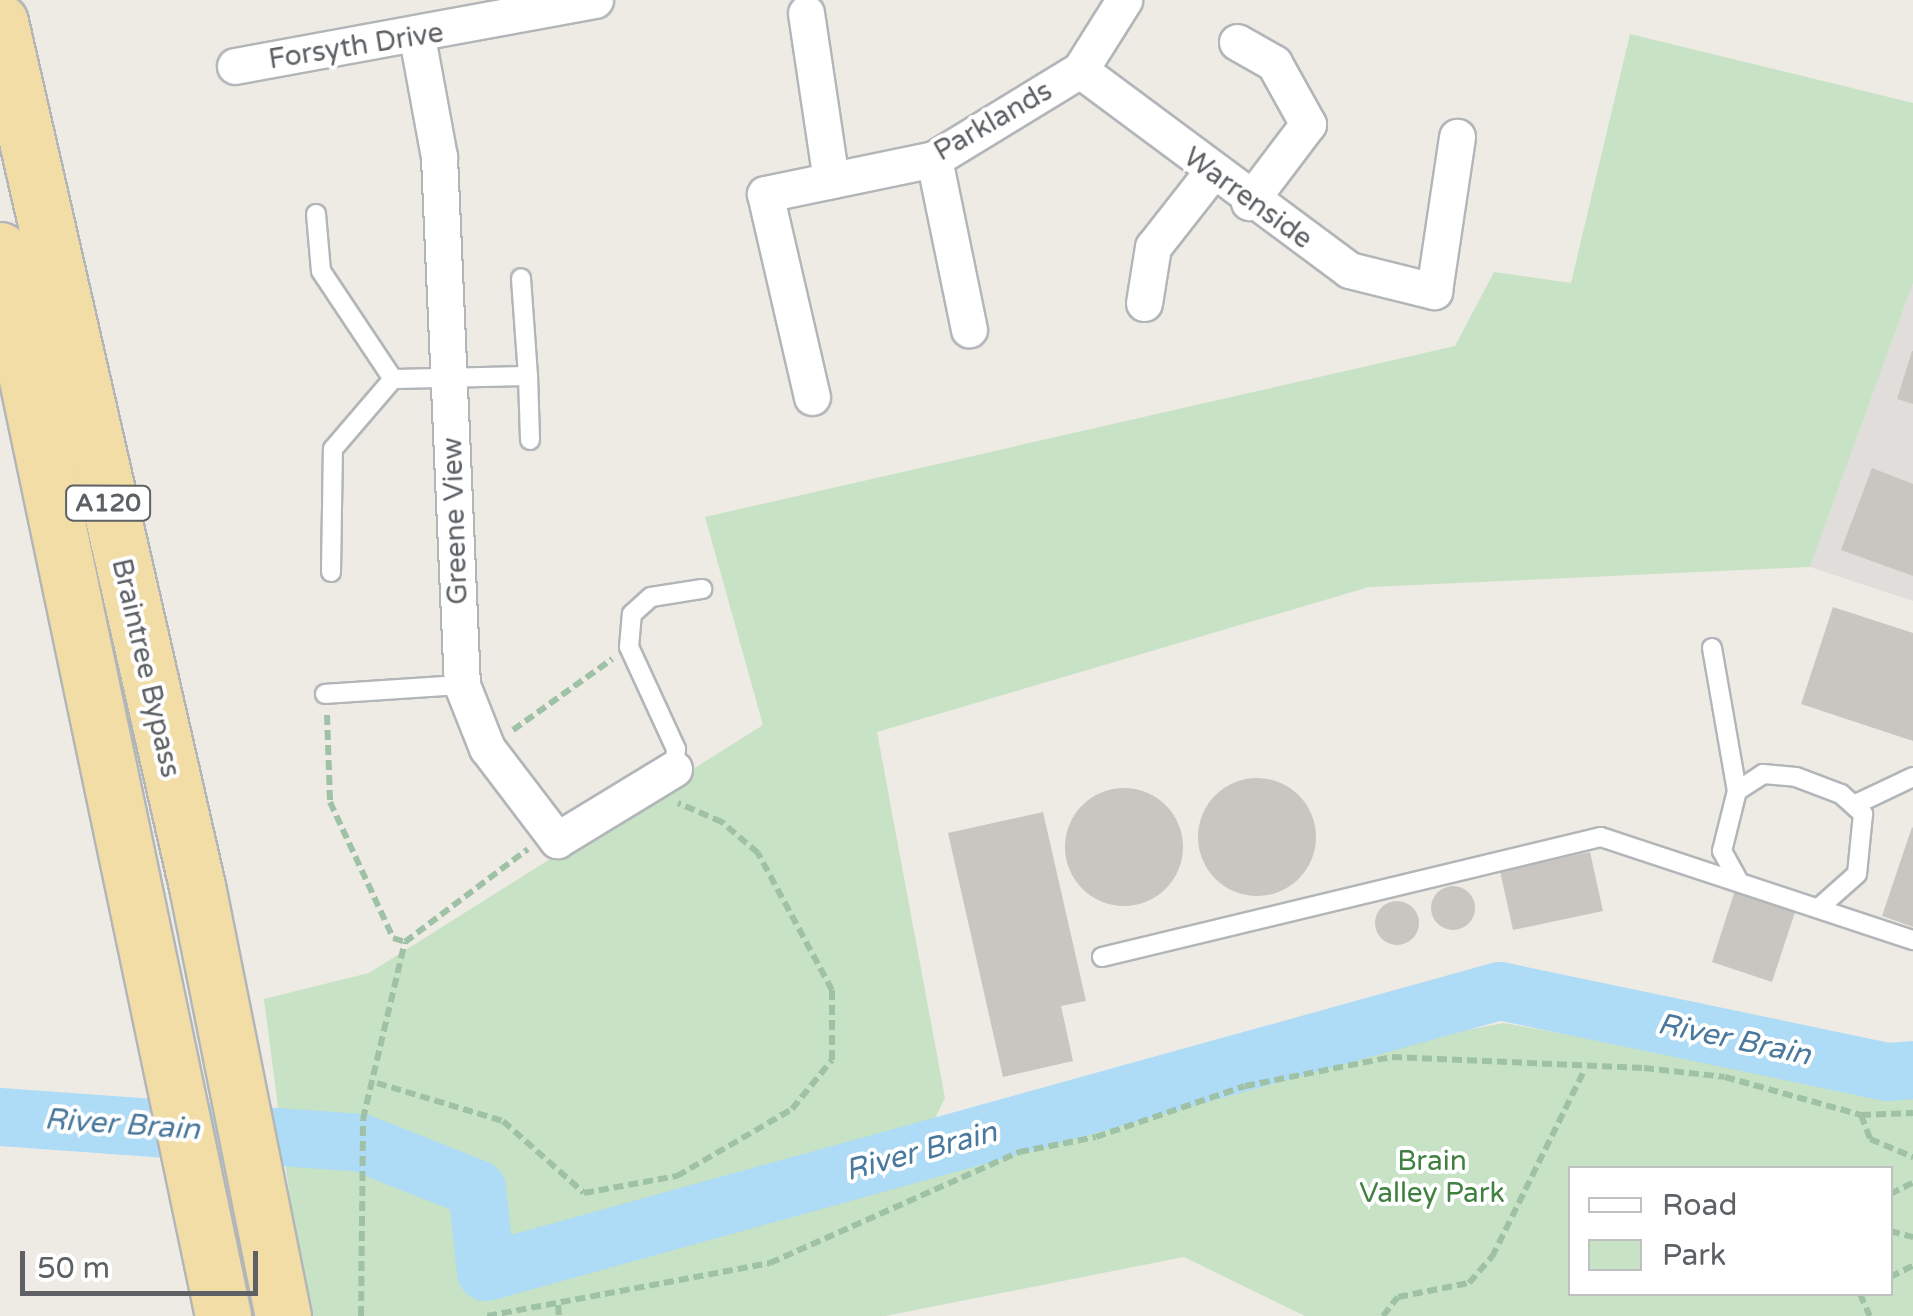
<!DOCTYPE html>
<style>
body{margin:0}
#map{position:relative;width:1913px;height:1316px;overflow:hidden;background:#eeebe5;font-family:"Varela Round",sans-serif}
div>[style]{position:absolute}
.industrial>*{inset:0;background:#e0ddda}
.green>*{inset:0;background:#c7e2c5}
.river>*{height:58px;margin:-29px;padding:0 29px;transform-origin:29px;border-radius:29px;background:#aedbf5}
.building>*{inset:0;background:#c9c6c2}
.round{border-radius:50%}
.path>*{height:6px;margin-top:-3px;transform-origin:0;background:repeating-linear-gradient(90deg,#9fc2a6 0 10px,transparent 0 15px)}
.roads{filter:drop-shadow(2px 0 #b2b6b9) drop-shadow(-2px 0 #b2b6b9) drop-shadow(0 2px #b2b6b9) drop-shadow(0 -2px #b2b6b9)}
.service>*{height:18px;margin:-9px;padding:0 9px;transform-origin:9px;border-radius:9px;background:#fff}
.minor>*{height:35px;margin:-17.5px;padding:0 17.5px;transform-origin:17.5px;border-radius:17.5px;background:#fff}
.trunk>*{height:55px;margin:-27.5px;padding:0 27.5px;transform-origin:27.5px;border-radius:27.5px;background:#f2dda6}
span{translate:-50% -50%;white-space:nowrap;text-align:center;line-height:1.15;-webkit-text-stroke:8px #fff;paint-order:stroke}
.shield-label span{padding:2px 8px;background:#fff;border:2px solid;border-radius:8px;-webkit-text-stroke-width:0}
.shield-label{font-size:25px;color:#5d6164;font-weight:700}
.street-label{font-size:28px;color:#5d6164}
.park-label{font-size:28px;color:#418040}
.water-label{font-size:30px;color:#4a799d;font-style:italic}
.legend{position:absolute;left:1568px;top:1166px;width:325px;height:130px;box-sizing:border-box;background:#fff;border:2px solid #bec0c1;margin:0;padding:12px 18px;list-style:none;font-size:30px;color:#5d6164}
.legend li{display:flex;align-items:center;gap:20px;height:50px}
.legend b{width:50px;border:2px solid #bec0c1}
.scale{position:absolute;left:20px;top:1251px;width:238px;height:45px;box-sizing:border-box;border:5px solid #5d6164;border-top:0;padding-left:12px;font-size:30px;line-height:35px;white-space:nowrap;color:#5d6164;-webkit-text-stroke:8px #fff;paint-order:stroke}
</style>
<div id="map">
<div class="industrial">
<div style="clip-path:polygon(1913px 283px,1913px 601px,1810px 567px)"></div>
</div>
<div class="green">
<div style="clip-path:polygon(evenodd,1630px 34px,1913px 103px,1913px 283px,1810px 567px,1369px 587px,877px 732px,945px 1098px,904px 1180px,1272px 1067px,1504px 1023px,1877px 1091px,1913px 1089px,1913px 1316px,1305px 1316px,1184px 1257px,885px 1316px,305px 1316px,264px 999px,369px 973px,763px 725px,705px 517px,1455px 346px,1494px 272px,1571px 283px,1630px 34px,1570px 1168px,1890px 1168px,1890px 1294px,1570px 1294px,1570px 1168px)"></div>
</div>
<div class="river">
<div style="left:0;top:1117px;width:362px;rotate:4.1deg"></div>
<div style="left:361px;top:1143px;width:125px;rotate:21.6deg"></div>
<div style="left:477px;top:1189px;width:83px;rotate:83.8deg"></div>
<div style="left:486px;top:1272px;width:1052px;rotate:-15.49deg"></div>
<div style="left:1500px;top:991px;width:395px;rotate:11.8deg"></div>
<div style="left:1887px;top:1072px;width:26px;rotate:-4deg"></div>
</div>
<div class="building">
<div style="clip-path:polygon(1912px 351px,1913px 351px,1913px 404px,1897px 399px)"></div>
<div style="clip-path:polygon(1872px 468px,1913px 484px,1913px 576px,1841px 550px)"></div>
<div style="clip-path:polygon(1833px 607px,1913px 633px,1913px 741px,1801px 704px)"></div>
<div class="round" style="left:1198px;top:778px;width:118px;height:118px"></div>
<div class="round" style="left:1065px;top:788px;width:118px;height:118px"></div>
<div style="clip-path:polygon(1043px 812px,1086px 1001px,1061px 1006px,1073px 1061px,1003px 1077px,948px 833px)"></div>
<div style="clip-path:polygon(1912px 827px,1913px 828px,1913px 927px,1882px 916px)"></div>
<div style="clip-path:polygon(1590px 852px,1603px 911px,1513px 930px,1500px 871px)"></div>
<div class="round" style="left:1431px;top:886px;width:44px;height:44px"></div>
<div style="clip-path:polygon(1736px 887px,1797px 906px,1772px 982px,1712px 962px)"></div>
<div class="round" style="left:1375px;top:901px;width:44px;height:44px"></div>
</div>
<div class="path">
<div style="left:327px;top:715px;width:87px;rotate:88deg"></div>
<div style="left:330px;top:802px;width:150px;rotate:65.1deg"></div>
<div style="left:393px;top:938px;width:13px;rotate:18deg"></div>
<div style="left:405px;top:942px;width:154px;rotate:-37.1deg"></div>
<div style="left:513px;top:730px;width:122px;rotate:-35.6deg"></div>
<div style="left:377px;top:1083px;width:132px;rotate:16.8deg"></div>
<div style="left:503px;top:1121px;width:108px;rotate:41.6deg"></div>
<div style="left:584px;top:1193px;width:95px;rotate:-10.4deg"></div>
<div style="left:677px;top:1176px;width:133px;rotate:-30.2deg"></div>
<div style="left:792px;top:1109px;width:63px;rotate:-50.8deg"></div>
<div style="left:832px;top:1060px;width:70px;rotate:-90deg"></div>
<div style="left:832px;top:990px;width:156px;rotate:-118.4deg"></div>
<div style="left:758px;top:853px;width:48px;rotate:-139.3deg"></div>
<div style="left:722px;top:822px;width:48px;rotate:-156.6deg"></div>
<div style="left:1861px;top:1115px;width:26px;rotate:69deg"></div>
<div style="left:1870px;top:1139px;width:47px;rotate:22.7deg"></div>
<div style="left:1890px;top:1194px;width:25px;rotate:-26deg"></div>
<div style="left:1890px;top:1231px;width:24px;rotate:15deg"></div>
<div style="left:1890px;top:1277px;width:25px;rotate:-26deg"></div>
<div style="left:1860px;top:1294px;width:24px;rotate:66deg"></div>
<div style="left:558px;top:1305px;width:11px;rotate:85deg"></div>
<div style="left:361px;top:1316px;width:197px;rotate:-89.4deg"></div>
<div style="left:363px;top:1119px;width:182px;rotate:-76.7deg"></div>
<div style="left:487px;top:1316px;width:288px;rotate:-10.6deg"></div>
<div style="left:770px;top:1263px;width:273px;rotate:-24deg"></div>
<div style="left:1019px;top:1152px;width:78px;rotate:-11deg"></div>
<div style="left:1096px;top:1137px;width:157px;rotate:-18.9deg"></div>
<div style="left:1245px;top:1086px;width:150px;rotate:-11.2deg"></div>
<div style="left:1392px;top:1057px;width:252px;rotate:2.5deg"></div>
<div style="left:1644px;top:1068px;width:81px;rotate:6.3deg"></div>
<div style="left:1725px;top:1077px;width:141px;rotate:15.6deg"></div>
<div style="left:1861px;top:1115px;width:52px;rotate:-2.2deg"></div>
<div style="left:1383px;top:1316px;width:24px;rotate:-52deg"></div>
<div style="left:1398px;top:1297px;width:72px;rotate:-11.2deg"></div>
<div style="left:1469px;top:1283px;width:35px;rotate:-49deg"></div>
<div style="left:1492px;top:1257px;width:205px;rotate:-63.7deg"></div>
</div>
<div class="roads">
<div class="service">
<div style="left:316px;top:214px;width:57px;rotate:85deg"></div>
<div style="left:321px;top:271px;width:130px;rotate:56.3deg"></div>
<div style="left:528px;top:376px;width:64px;rotate:88.2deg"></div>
<div style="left:331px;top:572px;width:123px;rotate:-89.1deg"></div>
<div style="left:333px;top:449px;width:92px;rotate:-49.4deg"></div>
<div style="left:393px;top:379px;width:135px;rotate:-1.3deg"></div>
<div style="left:528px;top:376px;width:98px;rotate:-94.1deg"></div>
<div style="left:1712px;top:648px;width:145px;rotate:80.1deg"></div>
<div style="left:325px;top:694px;width:137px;rotate:-3.8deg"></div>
<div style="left:674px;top:769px;width:20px;rotate:-84deg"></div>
<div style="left:676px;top:749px;width:112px;rotate:-114.7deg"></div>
<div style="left:629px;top:647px;width:33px;rotate:-85deg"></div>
<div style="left:632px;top:614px;width:25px;rotate:-42deg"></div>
<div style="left:651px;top:597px;width:52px;rotate:-8.9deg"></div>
<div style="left:1854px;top:805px;width:65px;rotate:-25.4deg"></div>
<div style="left:1737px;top:878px;width:31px;rotate:-119deg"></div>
<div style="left:1722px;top:851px;width:62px;rotate:-76deg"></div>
<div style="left:1737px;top:791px;width:31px;rotate:-33deg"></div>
<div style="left:1763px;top:774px;width:33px;rotate:5deg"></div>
<div style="left:1796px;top:777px;width:48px;rotate:20.7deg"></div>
<div style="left:1841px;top:794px;width:30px;rotate:42deg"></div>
<div style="left:1863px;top:814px;width:60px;rotate:95.7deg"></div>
<div style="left:1857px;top:874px;width:47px;rotate:138.5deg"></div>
<div style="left:1102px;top:957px;width:513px;rotate:-13.52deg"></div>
<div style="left:1601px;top:837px;width:329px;rotate:18.3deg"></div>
</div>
<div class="minor">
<div style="left:806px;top:13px;width:169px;rotate:81.5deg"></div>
<div style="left:417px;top:37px;width:122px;rotate:79.6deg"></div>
<div style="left:439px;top:157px;width:529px;rotate:87.51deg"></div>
<div style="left:462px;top:685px;width:68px;rotate:68.4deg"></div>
<div style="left:487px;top:748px;width:116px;rotate:52.7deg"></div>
<div style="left:557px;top:840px;width:137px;rotate:-31.3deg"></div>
<div style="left:1237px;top:42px;width:43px;rotate:29.6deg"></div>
<div style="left:1274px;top:63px;width:70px;rotate:60.9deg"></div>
<div style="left:1308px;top:124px;width:98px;rotate:127.1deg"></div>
<div style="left:235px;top:66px;width:366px;rotate:-10.4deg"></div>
<div style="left:1080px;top:70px;width:335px;rotate:36.6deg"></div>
<div style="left:1349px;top:270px;width:88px;rotate:13.9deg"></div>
<div style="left:1434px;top:291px;width:156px;rotate:-81.5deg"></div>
<div style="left:934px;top:159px;width:174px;rotate:78.4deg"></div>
<div style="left:1144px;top:303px;width:57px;rotate:-80.9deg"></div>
<div style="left:1153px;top:247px;width:94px;rotate:-51.9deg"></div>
<div style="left:812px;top:397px;width:208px;rotate:-103deg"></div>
<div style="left:765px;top:194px;width:173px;rotate:-11.7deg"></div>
<div style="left:934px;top:159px;width:171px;rotate:-31.4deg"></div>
<div style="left:1080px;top:70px;width:83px;rotate:-57.8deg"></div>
</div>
<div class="trunk">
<div style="left:0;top:22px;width:886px;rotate:77.16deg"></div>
<div style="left:197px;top:886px;width:439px;rotate:78.7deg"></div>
<div style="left:0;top:250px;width:1089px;rotate:78.18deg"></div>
</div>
</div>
<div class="shield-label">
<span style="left:108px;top:503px">A120</span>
</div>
<div class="street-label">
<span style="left:356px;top:46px;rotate:-9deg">Forsyth Drive</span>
<span style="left:993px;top:121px;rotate:-30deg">Parklands</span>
<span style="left:1248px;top:198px;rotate:36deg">Warrenside</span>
<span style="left:455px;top:521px;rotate:-92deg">Greene View</span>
<span style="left:146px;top:668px;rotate:77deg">Braintree Bypass</span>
</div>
<div class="park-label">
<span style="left:1432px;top:1177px">Brain<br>Valley Park</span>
</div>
<div class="water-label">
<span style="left:1734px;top:1040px;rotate:12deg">River Brain</span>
<span style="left:122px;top:1125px;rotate:4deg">River Brain</span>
<span style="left:921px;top:1152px;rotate:-15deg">River Brain</span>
</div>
<ul class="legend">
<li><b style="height:12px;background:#fff"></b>Road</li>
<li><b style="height:28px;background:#c7e2c5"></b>Park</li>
</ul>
<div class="scale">50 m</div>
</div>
